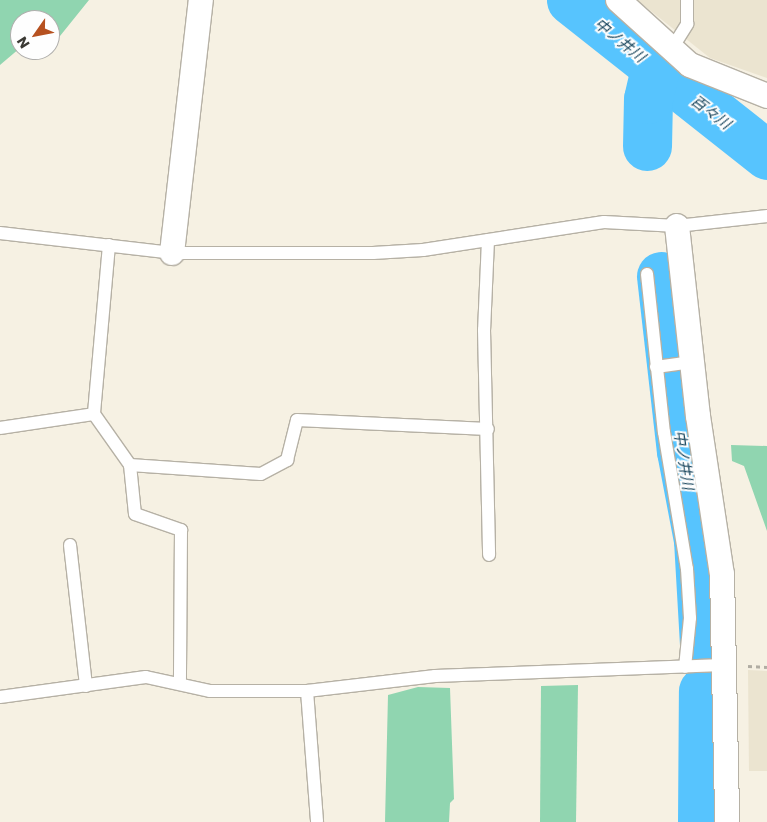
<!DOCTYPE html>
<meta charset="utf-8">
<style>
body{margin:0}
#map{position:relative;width:767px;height:822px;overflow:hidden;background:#f6f1e3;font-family:Poppins,"Noto Sans JP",sans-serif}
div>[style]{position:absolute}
.built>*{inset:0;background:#ebe4d0}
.green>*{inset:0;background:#90d5b0}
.river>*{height:49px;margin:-24.5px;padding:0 24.5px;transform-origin:24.5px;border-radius:24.5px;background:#57c4fe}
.path>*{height:3px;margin-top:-1.5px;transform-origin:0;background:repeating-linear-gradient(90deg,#b1ada3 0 4px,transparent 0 8px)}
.roads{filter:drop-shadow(1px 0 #b6b1a5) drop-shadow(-1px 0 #b6b1a5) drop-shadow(0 1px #b6b1a5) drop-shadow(0 -1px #b6b1a5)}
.lane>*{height:12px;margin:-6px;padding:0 6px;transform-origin:6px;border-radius:6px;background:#fff}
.street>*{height:24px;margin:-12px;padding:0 12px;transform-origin:12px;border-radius:12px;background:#fff}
span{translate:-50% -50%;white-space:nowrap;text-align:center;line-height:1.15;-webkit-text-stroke:4px #fefefe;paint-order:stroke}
.water-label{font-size:15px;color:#15435b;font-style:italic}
.north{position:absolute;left:10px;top:10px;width:50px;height:50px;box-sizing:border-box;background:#fefefe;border:1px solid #b0afad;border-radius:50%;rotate:237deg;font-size:14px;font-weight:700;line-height:20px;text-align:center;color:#3b3934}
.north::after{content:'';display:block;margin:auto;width:18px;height:22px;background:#b65120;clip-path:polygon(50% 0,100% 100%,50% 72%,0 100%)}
</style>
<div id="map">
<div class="built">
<div style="clip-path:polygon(637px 0,767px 0,767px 78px,710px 58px)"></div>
<div style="clip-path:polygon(748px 670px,767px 671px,767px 771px,749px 771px)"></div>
</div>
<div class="green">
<div style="clip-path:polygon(0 0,89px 0,60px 36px,50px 36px,50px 20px,20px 20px,20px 48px,0 65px)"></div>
<div style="clip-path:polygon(731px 445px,767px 446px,767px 531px,744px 466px,732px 461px)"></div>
<div style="clip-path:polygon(578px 685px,576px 822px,540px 822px,541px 686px)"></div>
<div style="clip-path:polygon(418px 687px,450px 688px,454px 799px,450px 803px,449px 822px,385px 822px,388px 695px)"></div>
</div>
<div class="river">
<div style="left:571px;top:0;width:250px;rotate:38.3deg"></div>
<div style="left:647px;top:146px;width:47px;rotate:-88.8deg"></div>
<div style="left:648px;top:99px;width:31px;rotate:-77deg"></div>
<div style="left:661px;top:276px;width:176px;rotate:83.5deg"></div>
<div style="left:681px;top:451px;width:91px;rotate:79.2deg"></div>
<div style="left:698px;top:540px;width:105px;rotate:86.7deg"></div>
<div style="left:702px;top:822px;width:131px;rotate:-89.6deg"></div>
</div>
<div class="path">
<div style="left:748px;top:666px;width:19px;rotate:3deg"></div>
</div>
<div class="roads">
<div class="lane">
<div style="left:671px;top:50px;width:31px;rotate:-58deg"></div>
<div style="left:687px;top:24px;width:24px;rotate:-90deg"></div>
<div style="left:0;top:233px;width:173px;rotate:6.6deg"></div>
<div style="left:172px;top:253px;width:201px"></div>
<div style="left:373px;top:253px;width:50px;rotate:-3.4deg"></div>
<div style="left:423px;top:250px;width:183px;rotate:-8.8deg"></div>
<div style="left:604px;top:222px;width:73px;rotate:3.1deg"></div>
<div style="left:677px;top:226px;width:91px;rotate:-6.3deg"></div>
<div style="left:488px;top:240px;width:90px;rotate:92.5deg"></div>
<div style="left:484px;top:330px;width:225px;rotate:88.7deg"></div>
<div style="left:109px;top:245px;width:170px;rotate:95.1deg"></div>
<div style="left:94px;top:414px;width:62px;rotate:54.8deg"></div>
<div style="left:130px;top:465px;width:49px;rotate:84.2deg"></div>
<div style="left:135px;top:514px;width:49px;rotate:19.2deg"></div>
<div style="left:181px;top:530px;width:151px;rotate:90.4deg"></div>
<div style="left:647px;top:274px;width:159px;rotate:83.9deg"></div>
<div style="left:664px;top:432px;width:139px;rotate:80.5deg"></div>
<div style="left:687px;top:569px;width:49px;rotate:86.5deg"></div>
<div style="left:690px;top:618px;width:49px;rotate:95.8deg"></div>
<div style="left:656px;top:367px;width:36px;rotate:-8deg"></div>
<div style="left:0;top:428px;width:95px;rotate:-8.5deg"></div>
<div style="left:130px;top:465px;width:131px;rotate:3.9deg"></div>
<div style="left:261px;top:474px;width:30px;rotate:-28deg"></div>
<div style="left:287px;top:460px;width:41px;rotate:-76deg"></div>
<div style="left:297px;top:420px;width:191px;rotate:2.7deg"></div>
<div style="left:70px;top:545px;width:142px;rotate:83.5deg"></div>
<div style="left:307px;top:691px;width:131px;rotate:85.6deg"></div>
<div style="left:0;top:697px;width:147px;rotate:-7.8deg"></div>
<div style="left:146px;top:677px;width:66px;rotate:12.3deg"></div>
<div style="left:210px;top:691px;width:97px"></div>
<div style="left:307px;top:691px;width:129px;rotate:-6.7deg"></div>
<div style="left:435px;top:676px;width:292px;rotate:-2.2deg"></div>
</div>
<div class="street">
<div style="left:618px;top:0;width:97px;rotate:42.1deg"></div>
<div style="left:690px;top:65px;width:83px;rotate:21.9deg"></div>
<div style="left:677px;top:226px;width:191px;rotate:83.7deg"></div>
<div style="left:698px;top:416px;width:160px;rotate:81.4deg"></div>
<div style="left:722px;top:574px;width:248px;rotate:88.8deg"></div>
<div style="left:172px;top:253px;width:255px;rotate:-83.5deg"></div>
</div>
</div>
<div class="water-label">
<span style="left:620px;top:40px;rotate:39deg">中ノ井川</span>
<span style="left:711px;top:112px;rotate:37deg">百々川</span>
<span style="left:684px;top:460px;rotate:81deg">中ノ井川</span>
</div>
<div class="north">N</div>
</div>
